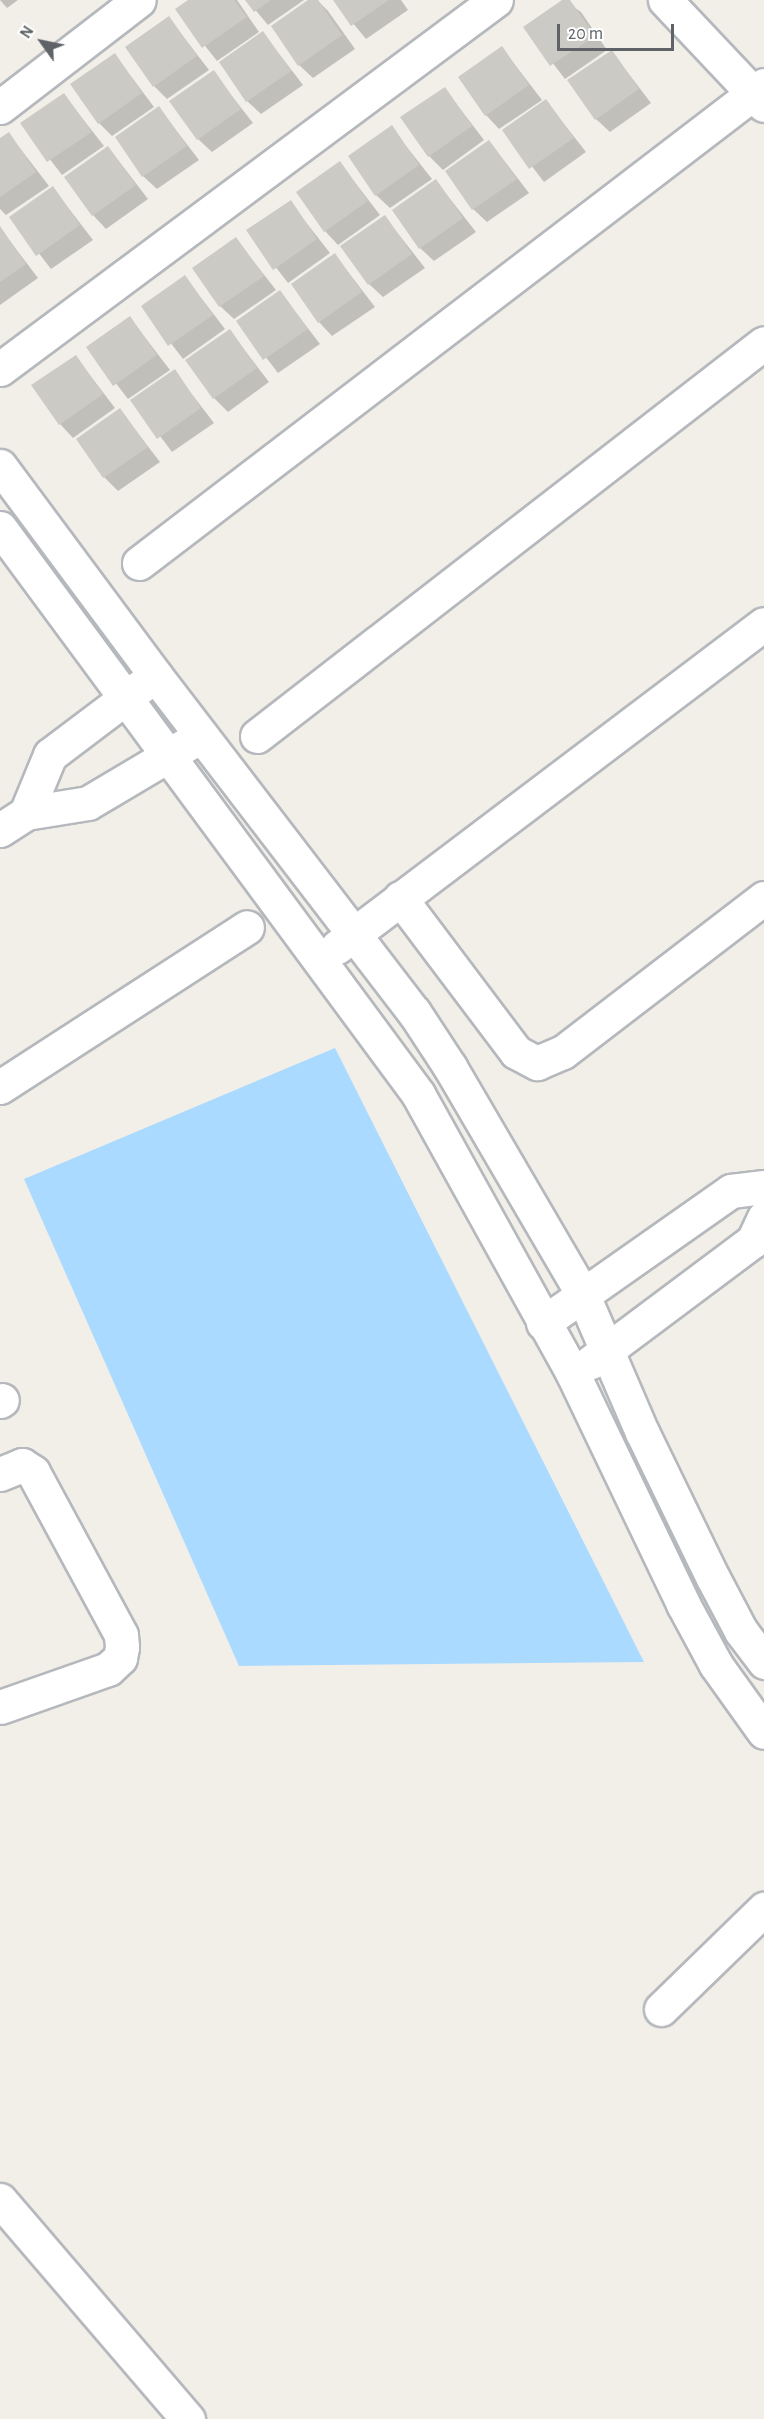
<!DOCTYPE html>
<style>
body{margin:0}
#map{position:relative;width:764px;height:2419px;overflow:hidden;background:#f1efe8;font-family:"Alegreya Sans",sans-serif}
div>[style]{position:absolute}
.water>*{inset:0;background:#aadaff}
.shadow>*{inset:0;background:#0003}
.building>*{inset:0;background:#cccac5}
.roads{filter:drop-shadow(2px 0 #b5b8bc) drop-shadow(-2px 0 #b5b8bc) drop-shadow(0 2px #b5b8bc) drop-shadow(0 -2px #b5b8bc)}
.minor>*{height:33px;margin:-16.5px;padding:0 16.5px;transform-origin:16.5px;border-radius:16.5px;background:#fff}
span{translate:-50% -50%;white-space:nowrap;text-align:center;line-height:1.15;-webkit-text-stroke:6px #fff;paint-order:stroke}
.north{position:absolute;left:12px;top:12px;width:60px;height:60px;-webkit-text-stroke:4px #fff;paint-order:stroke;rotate:303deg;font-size:16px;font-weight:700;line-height:24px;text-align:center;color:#5f6368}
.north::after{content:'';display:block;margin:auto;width:21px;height:27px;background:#5f6368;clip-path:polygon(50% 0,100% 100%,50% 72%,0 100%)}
.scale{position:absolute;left:557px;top:24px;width:117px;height:27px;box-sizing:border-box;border:3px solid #5f6368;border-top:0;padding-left:8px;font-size:18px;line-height:21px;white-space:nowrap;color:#5f6368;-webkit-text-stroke:4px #fff;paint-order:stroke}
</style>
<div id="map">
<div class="water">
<div style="clip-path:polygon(335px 1048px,644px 1662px,239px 1666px,24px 1179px)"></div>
</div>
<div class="shadow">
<div style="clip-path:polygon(0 0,18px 0,7px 8px)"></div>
<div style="clip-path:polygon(191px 0,237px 0,259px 32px,217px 61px,177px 10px)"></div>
<div style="clip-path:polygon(247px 0,304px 0,268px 25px)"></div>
<div style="clip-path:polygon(310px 0,317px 0,328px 11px,355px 49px,313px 78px,299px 65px)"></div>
<div style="clip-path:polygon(334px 0,401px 0,408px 10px,366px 39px)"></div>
<div style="clip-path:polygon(564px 0,581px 12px,607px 50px,565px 79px,525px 27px)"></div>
<div style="clip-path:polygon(169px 18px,209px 70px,167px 99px,154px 86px)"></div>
<div style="clip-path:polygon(263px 33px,303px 85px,261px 114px,247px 101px)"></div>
<div style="clip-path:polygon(502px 48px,542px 100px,499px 129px,486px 115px)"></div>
<div style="clip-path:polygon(612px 52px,651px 103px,610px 132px,596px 119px)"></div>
<div style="clip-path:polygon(115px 55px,154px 107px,112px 136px,99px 123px)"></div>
<div style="clip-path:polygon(213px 72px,253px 123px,212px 152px,198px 139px)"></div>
<div style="clip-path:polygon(445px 89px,484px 140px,443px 170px,429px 156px)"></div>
<div style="clip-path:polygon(64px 95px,104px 146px,62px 175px,22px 123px)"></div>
<div style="clip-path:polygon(546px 101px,586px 152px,544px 182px,504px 130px)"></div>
<div style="clip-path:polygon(159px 108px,199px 160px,157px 189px,143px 176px)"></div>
<div style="clip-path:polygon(391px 127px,432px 179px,390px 208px,376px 195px)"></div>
<div style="clip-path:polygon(9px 134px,49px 186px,6px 215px,0 209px,0 140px)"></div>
<div style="clip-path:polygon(489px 141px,529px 193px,487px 222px,473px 209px)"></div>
<div style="clip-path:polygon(108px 147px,148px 199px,106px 229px,93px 215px)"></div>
<div style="clip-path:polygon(340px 163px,380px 215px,338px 245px,325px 231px)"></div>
<div style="clip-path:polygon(436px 181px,476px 232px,434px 261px,420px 248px)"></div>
<div style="clip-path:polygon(53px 188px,93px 240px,51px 269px,11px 217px)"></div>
<div style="clip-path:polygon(290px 202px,330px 253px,288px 283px,248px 231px)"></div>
<div style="clip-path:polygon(385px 217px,425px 268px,383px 297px,369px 284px)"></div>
<div style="clip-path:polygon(0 228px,38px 278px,0 305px)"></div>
<div style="clip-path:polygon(236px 239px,276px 290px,234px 319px,220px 306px)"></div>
<div style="clip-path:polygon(335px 255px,375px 307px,332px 336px,319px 322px)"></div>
<div style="clip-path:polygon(185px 277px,225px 329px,183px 359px,143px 307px)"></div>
<div style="clip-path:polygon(280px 292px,320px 344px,278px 373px,238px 321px)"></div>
<div style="clip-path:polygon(130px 318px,170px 370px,128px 399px,88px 347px)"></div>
<div style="clip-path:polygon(230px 331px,269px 382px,228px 412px,214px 398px)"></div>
<div style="clip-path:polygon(76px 357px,115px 408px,73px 438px,60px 424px)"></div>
<div style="clip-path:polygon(174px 371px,214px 423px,172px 452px,133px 400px)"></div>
<div style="clip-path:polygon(120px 410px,160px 462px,118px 491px,104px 477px)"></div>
</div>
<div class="building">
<div style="clip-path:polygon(188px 0,234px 0,247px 17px,202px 48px,175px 9px)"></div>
<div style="clip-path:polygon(245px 0,271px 0,254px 12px)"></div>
<div style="clip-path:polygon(308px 0,318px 0,342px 35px,298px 66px,271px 26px)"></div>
<div style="clip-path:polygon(333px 0,389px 0,351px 26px)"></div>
<div style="clip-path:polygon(562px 0,570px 0,595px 36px,550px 66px,523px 27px)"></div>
<div style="clip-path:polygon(169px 16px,197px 56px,153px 87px,125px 47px)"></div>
<div style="clip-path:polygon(263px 31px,291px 71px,246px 102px,219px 62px)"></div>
<div style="clip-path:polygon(502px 46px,529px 85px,485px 116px,458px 77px)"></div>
<div style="clip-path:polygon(612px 50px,639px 89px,595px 120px,567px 80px)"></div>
<div style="clip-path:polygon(115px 53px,142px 93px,98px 124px,70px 84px)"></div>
<div style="clip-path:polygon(214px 70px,241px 109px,197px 140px,169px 101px)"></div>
<div style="clip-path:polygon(445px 87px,472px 126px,428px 157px,400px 117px)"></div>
<div style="clip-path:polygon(64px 93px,92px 132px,47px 162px,20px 123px)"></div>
<div style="clip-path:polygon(546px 99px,574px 138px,529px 169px,502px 130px)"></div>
<div style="clip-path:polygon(159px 106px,187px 146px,142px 177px,115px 137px)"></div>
<div style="clip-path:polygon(392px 125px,419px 165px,375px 196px,348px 156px)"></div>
<div style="clip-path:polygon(9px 132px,36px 172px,0 197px,0 138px)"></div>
<div style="clip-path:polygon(489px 140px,517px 179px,472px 210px,445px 171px)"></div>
<div style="clip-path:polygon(108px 146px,136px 185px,92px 216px,64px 177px)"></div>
<div style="clip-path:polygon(340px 161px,368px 201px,324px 232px,296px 192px)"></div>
<div style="clip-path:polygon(436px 179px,463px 218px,419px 249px,392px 210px)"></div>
<div style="clip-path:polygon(53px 186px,80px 225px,36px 256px,9px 217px)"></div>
<div style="clip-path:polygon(291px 200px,317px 239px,273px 270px,246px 230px)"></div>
<div style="clip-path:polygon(385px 215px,412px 254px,368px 285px,340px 246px)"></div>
<div style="clip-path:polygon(0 226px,26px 264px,0 282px)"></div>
<div style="clip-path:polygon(236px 237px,264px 276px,219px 307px,192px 268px)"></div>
<div style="clip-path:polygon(335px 253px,362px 292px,318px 323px,291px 284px)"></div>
<div style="clip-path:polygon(185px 275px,213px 315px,168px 346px,141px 306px)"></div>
<div style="clip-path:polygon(280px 290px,308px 329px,263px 360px,236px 321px)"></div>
<div style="clip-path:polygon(130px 316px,157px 355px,113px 386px,86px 347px)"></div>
<div style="clip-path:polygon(230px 329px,257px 368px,213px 399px,185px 360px)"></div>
<div style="clip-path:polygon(76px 355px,103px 394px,59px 425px,31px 385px)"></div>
<div style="clip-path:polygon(175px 369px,201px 408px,157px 439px,130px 400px)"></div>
<div style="clip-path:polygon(120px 408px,148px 447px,103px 478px,76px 439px)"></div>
</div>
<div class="roads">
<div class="minor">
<div style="left:665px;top:0;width:144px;rotate:46.7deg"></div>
<div style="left:0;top:107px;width:175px;rotate:-37.6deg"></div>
<div style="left:0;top:369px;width:618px;rotate:-36.65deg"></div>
<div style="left:0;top:466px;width:260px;rotate:53.4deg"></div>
<div style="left:155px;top:675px;width:425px;rotate:52.5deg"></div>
<div style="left:414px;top:1012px;width:66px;rotate:56.8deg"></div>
<div style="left:450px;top:1067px;width:262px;rotate:59.7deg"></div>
<div style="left:582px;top:1293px;width:151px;rotate:66.7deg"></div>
<div style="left:642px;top:1432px;width:162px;rotate:64.1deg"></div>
<div style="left:713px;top:1578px;width:60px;rotate:62.2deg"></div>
<div style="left:741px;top:1631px;width:39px;rotate:53deg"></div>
<div style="left:0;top:528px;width:704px;rotate:53.55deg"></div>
<div style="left:418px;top:1094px;width:320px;rotate:61deg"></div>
<div style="left:573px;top:1374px;width:255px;rotate:64.4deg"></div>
<div style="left:683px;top:1604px;width:69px;rotate:61.6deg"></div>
<div style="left:716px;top:1665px;width:82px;rotate:54.4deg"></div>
<div style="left:139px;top:563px;width:787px;rotate:-37.41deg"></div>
<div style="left:257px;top:736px;width:641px;rotate:-37.78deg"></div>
<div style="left:26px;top:813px;width:63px;rotate:-67.5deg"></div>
<div style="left:50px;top:755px;width:118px;rotate:-37.1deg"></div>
<div style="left:0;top:830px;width:31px;rotate:-33deg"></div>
<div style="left:26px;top:813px;width:63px;rotate:-9.2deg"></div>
<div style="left:88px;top:803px;width:117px;rotate:-30.7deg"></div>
<div style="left:400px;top:898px;width:193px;rotate:53deg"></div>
<div style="left:516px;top:1052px;width:24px;rotate:28deg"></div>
<div style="left:537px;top:1063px;width:28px;rotate:-23deg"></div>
<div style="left:563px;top:1052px;width:253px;rotate:-37.5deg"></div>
<div style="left:337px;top:947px;width:535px;rotate:-37.11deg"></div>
<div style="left:0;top:1087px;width:294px;rotate:-32.9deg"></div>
<div style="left:543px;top:1323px;width:230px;rotate:-35.1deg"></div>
<div style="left:731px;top:1191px;width:33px;rotate:-7deg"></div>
<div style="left:591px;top:1362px;width:202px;rotate:-36.8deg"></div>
<div style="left:753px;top:1241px;width:26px;rotate:-65deg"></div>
<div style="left:0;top:1401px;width:2px;rotate:-27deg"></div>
<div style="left:0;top:1474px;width:24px;rotate:-22deg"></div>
<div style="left:22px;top:1465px;width:13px;rotate:32deg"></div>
<div style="left:33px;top:1472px;width:185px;rotate:61.6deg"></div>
<div style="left:121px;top:1635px;width:12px;rotate:85deg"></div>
<div style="left:122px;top:1647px;width:11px;rotate:100deg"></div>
<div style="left:120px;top:1658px;width:16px;rotate:137deg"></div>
<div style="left:108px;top:1669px;width:114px;rotate:160.6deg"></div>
<div style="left:661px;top:2009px;width:144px;rotate:-44.2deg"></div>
<div style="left:0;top:2200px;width:289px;rotate:49.4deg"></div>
</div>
</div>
<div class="north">N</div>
<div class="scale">20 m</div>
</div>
